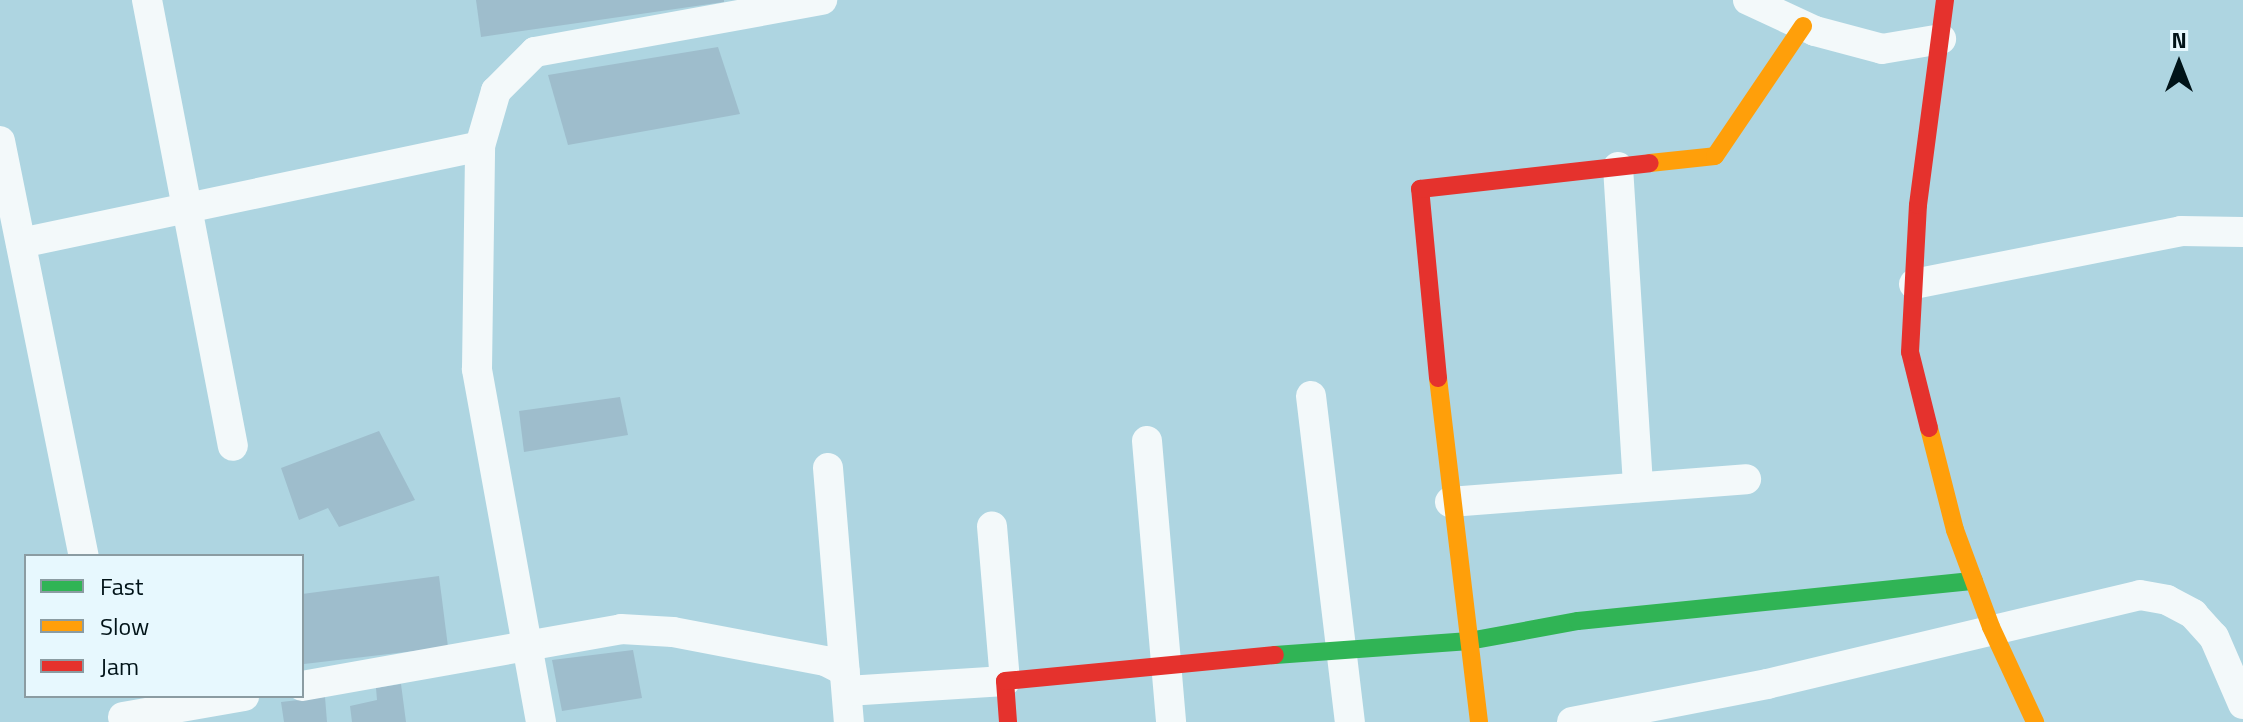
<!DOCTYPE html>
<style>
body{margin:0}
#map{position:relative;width:2243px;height:722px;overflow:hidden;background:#aed5e1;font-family:"Titillium Web",sans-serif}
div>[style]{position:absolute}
.building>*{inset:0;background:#9ebdcc}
.street>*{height:30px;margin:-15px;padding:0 15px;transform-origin:15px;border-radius:15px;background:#f3f9fa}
.fast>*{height:18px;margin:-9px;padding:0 9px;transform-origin:9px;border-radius:9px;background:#30b455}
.slow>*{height:18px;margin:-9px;padding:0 9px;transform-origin:9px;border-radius:9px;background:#ff9f0a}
.jam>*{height:18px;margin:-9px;padding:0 9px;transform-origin:9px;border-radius:9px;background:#e5322d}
span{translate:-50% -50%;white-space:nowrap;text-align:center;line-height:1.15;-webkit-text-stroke:6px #e7f8fe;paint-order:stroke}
.legend{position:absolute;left:24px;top:554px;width:280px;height:144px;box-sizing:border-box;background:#e7f8fe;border:2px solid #8b9ca2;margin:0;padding:10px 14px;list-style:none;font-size:24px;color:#011318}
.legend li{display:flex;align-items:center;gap:16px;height:40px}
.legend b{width:40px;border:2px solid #8b9ca2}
.north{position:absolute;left:2139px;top:24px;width:80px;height:80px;-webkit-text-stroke:6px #e7f8fe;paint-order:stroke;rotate:0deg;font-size:22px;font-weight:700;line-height:32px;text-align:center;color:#011318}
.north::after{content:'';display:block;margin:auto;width:28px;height:36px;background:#011318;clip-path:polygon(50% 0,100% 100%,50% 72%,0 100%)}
</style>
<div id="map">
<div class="building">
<div style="clip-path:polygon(476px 0,724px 0,724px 2px,481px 37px)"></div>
<div style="clip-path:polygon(718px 47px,740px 114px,568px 145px,548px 75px)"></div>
<div style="clip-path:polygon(620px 397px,628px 435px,524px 452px,519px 411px)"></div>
<div style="clip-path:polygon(379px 431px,415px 500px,339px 527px,328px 508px,299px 520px,281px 468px)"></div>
<div style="clip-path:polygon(439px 576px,448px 647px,304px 664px,302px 594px)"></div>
<div style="clip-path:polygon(633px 650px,642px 698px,562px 711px,552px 660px)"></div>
<div style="clip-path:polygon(401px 684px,406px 722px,352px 722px,350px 706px,377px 700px,376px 688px)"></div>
<div style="clip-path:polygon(325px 697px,327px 722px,284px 722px,281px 702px)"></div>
</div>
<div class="street">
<div style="left:147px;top:0;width:454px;rotate:79.1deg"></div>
<div style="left:1748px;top:0;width:74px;rotate:24.8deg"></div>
<div style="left:1815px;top:31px;width:69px;rotate:15deg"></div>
<div style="left:1882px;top:49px;width:60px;rotate:-9.6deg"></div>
<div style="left:0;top:141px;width:423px;rotate:78.6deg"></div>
<div style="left:1618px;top:167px;width:321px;rotate:86.4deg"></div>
<div style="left:21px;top:243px;width:469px;rotate:-11.9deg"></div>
<div style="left:1914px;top:284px;width:272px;rotate:-11.2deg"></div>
<div style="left:2181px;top:231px;width:62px;rotate:0.9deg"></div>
<div style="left:1311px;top:396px;width:328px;rotate:83.2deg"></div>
<div style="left:1147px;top:441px;width:282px;rotate:85.1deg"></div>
<div style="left:828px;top:468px;width:255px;rotate:85.3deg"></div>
<div style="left:1450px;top:502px;width:297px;rotate:-4.4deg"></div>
<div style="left:302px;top:686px;width:324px;rotate:-10.1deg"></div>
<div style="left:621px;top:629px;width:52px;rotate:3.3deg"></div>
<div style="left:673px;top:632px;width:155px;rotate:10.8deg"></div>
<div style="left:825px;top:661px;width:22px;rotate:27deg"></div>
<div style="left:847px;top:691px;width:158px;rotate:-3.6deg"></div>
<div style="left:1005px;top:681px;width:155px;rotate:-94.8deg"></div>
<div style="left:123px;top:717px;width:123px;rotate:-9.8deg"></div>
<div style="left:541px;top:722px;width:359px;rotate:-100.3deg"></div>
<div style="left:477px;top:369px;width:223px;rotate:-89.2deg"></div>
<div style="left:480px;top:146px;width:57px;rotate:-73.8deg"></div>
<div style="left:496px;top:91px;width:55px;rotate:-45deg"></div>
<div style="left:535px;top:52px;width:292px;rotate:-10.3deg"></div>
<div style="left:1572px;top:722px;width:199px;rotate:-11deg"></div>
<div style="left:1767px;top:684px;width:383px;rotate:-13.4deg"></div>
<div style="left:2140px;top:595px;width:27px;rotate:10deg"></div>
<div style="left:2167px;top:600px;width:30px;rotate:28deg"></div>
<div style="left:2193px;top:614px;width:31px;rotate:48deg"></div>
<div style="left:2214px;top:637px;width:73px;rotate:66.6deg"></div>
</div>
<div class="fast">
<div style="left:1275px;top:655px;width:195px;rotate:-4.1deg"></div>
<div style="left:1469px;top:641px;width:111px;rotate:-10.4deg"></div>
<div style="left:1578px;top:621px;width:398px;rotate:-5.8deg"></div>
</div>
<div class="slow">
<div style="left:1650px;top:163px;width:65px;rotate:-6.1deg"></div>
<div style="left:1715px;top:156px;width:157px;rotate:-55.9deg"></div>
<div style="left:1438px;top:378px;width:346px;rotate:83.2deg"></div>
<div style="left:1929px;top:428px;width:105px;rotate:75.7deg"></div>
<div style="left:1955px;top:530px;width:103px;rotate:69.6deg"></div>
<div style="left:1991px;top:627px;width:105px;rotate:65.1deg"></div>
</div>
<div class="jam">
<div style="left:1438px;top:378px;width:190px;rotate:-95.4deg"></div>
<div style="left:1420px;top:189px;width:231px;rotate:-6.4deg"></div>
<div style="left:1929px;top:428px;width:78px;rotate:-104deg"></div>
<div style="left:1910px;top:352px;width:147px;rotate:-86.9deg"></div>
<div style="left:1918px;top:205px;width:207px;rotate:-82.5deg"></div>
<div style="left:1008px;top:722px;width:41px;rotate:-94.2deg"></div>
<div style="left:1005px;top:681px;width:271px;rotate:-5.5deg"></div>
</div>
<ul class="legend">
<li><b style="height:10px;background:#30b455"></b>Fast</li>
<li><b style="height:10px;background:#ff9f0a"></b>Slow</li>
<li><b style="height:10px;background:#e5322d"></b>Jam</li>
</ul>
<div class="north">N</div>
</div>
